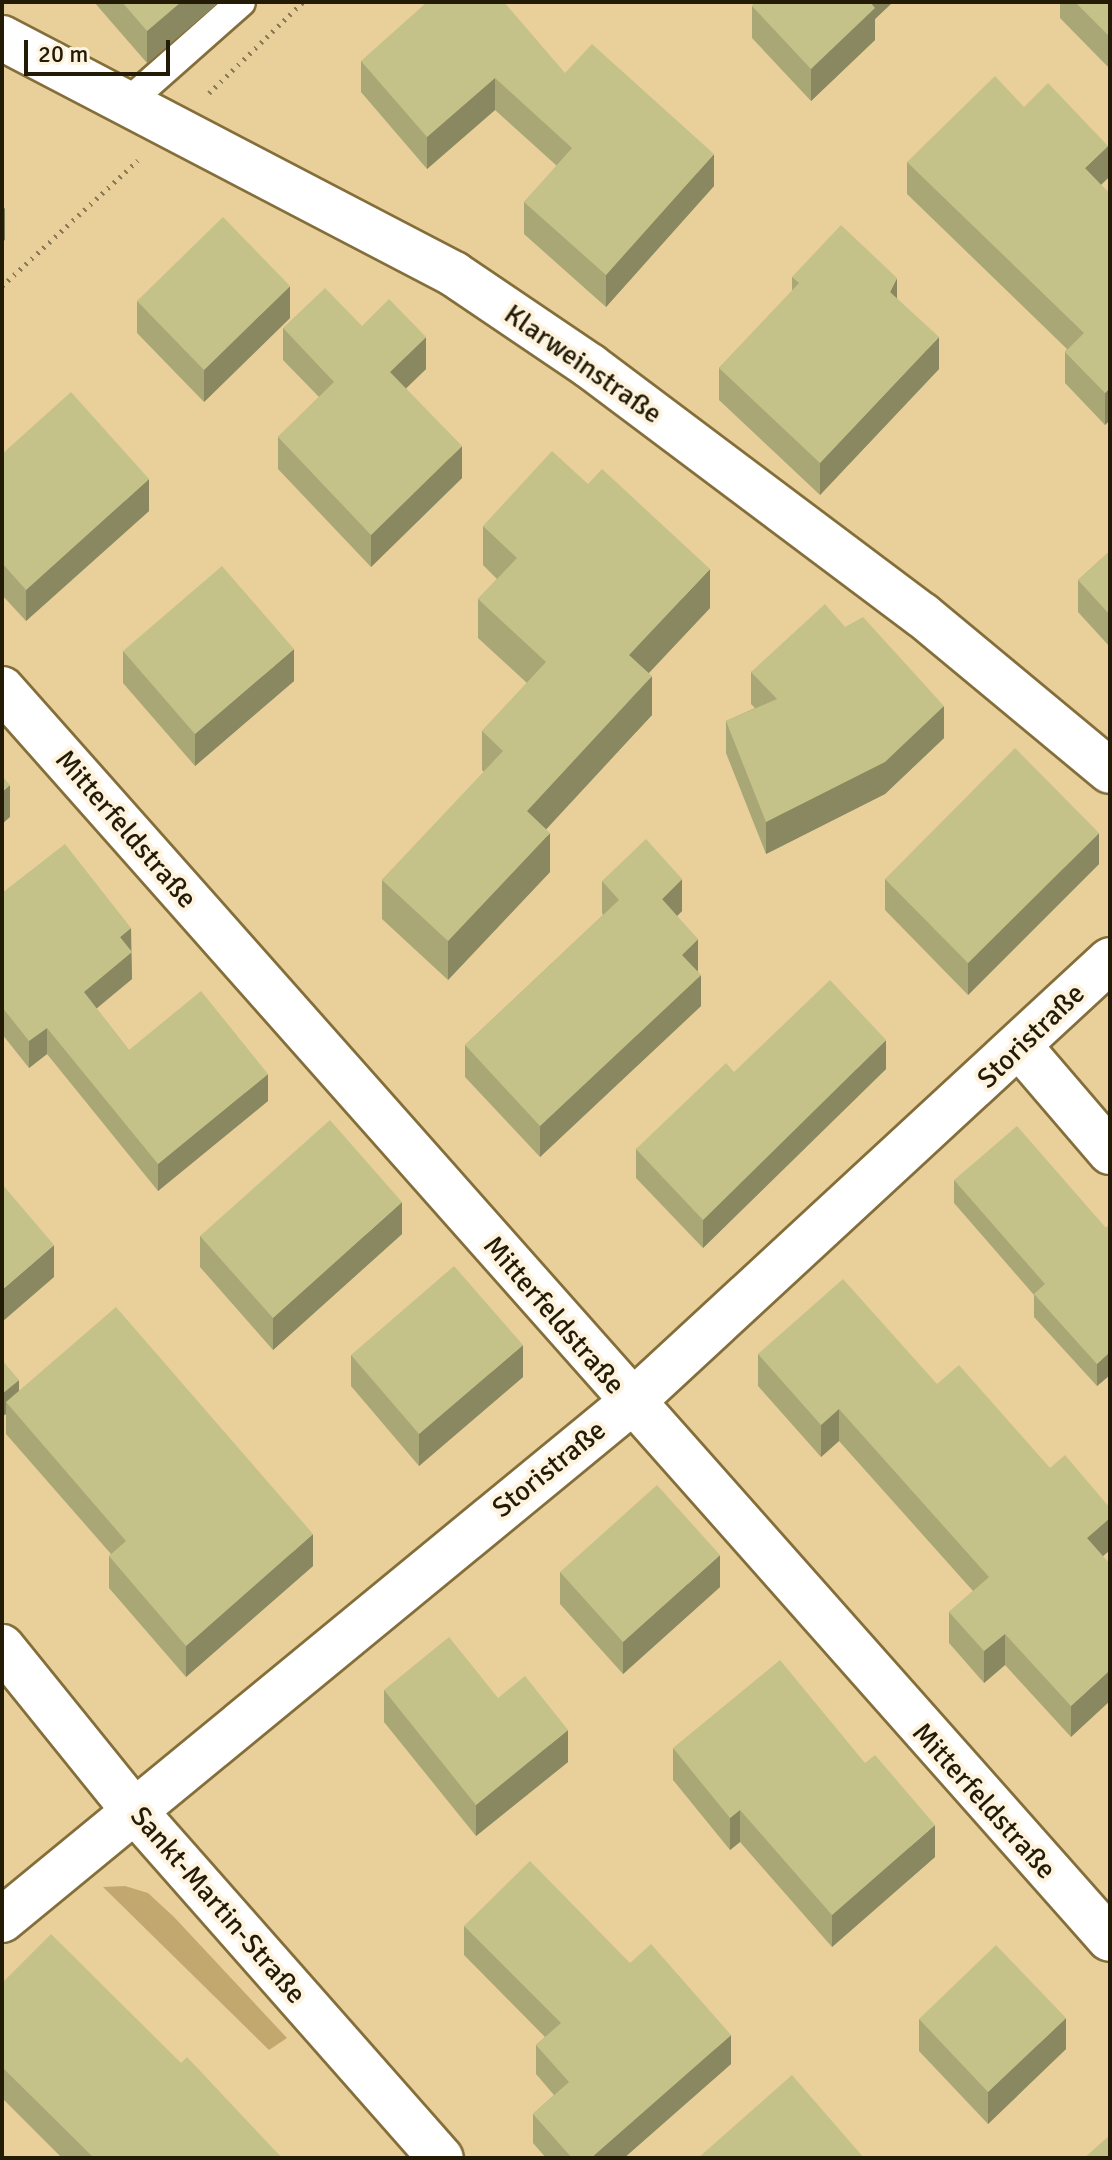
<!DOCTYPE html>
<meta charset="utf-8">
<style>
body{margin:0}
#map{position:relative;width:1112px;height:2160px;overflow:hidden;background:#e9d09a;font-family:Signika,sans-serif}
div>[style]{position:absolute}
.green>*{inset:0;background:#c2a86f}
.path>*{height:5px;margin-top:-2.5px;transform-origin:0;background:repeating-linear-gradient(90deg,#8c7b54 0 2px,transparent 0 8px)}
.roads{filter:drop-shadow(2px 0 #846e3a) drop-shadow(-2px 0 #846e3a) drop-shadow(0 2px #846e3a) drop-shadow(0 -2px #846e3a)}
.service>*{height:28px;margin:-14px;padding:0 14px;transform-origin:14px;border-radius:14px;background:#fff}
.minor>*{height:44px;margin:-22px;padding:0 22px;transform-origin:22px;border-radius:22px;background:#fff}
.secondary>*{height:44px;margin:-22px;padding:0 22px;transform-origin:22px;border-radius:22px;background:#fff}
.wall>*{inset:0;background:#a9a776}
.shaded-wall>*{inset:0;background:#898860}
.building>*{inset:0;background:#c4c289}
span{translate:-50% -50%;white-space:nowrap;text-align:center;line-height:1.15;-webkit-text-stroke:8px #fdf3de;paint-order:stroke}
.street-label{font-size:28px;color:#241b06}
.frame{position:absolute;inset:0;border:4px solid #241b06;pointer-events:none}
.scale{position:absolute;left:24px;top:40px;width:146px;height:36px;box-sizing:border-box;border:4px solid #241b06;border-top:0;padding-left:10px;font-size:24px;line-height:28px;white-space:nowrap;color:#241b06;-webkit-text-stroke:6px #fdf3de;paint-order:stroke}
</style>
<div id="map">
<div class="green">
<div style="clip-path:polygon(125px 1886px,148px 1893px,174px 1917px,287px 2038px,269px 2050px,103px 1887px)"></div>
</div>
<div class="path">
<div style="left:209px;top:93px;width:131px;rotate:-44.1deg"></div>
<div style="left:2px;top:286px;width:185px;rotate:-42.8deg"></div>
</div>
<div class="roads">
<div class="service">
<div style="left:127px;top:103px;width:152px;rotate:-41.5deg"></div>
</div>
<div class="minor">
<div style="left:2px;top:38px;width:510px;rotate:27.57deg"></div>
<div style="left:454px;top:274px;width:164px;rotate:34.1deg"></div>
<div style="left:590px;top:366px;width:415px;rotate:36.9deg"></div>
<div style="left:922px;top:615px;width:244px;rotate:39.7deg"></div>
<div style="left:2px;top:689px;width:1670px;rotate:48.45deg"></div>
<div style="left:1021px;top:1048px;width:137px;rotate:49.4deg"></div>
<div style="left:2px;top:1920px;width:814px;rotate:-39.42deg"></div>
<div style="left:631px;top:1403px;width:652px;rotate:-42.76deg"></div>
</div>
<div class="secondary">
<div style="left:2px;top:1647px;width:207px;rotate:51.1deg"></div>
<div style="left:132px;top:1808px;width:467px;rotate:48.6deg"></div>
</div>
</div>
<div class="wall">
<div style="clip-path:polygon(94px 2px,219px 2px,147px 63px)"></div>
<div style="clip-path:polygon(756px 2px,893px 2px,875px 19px,875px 40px,811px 101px,752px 38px,752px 6px)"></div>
<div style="clip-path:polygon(1060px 2px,1110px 2px,1110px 69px,1060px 18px)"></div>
<div style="clip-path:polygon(361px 61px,565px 73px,714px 186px,606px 307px,524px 234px,524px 202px,557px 166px,495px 110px,427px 169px,361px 92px)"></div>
<div style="clip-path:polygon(907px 162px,1108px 178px,1101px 185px,1110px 194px,1110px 420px,1105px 425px,1065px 383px,1065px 352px,1067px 349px,907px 194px)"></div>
<div style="clip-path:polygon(792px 277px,897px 298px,939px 369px,820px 495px,719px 400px,719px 368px,792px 291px)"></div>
<div style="clip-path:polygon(137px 301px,290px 318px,204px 402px,137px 333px)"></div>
<div style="clip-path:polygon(362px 326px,426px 369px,406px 388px,462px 478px,371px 567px,278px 469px,278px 437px,319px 397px,283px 360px,283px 328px)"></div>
<div style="clip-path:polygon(2px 454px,149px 511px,26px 621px,2px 595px)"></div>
<div style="clip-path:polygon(483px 526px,710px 608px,649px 673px,652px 715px,546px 829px,550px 872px,448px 980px,382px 919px,382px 880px,484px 772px,482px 770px,482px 731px,527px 683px,478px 638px,478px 599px,497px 579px,483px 565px)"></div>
<div style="clip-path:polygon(1110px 551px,1110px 647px,1078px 612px,1078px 580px)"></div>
<div style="clip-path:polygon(845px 627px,944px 738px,885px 794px,766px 854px,726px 753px,726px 721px,755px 708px,751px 704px,751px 672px)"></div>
<div style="clip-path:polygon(123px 651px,294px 681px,195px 766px,123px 683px)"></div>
<div style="clip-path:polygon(1099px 864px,968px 995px,885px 910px,885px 879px)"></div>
<div style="clip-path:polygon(602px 881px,682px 911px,677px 916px,698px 970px,701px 1006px,540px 1157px,465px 1077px,465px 1045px,603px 915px,602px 913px)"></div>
<div style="clip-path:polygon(2px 893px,131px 951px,132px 979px,96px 1008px,129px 1050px,268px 1101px,158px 1191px,47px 1054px,29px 1068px,2px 1034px)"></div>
<div style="clip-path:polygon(886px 1069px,703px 1248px,636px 1178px,636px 1149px,734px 1072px)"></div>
<div style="clip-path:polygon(954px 1180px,1106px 1228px,1110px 1224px,1110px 1375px,1097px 1386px,1034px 1317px,1034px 1295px,954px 1203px)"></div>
<div style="clip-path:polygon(402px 1234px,273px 1350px,200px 1267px,200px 1236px)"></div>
<div style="clip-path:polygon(758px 1354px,937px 1384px,1050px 1468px,1110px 1508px,1110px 1550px,1103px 1556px,1071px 1737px,1005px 1665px,984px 1683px,949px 1643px,949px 1612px,973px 1591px,839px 1441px,821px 1457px,758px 1386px)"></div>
<div style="clip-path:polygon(351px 1355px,523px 1377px,419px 1466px,351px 1386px)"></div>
<div style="clip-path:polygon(2px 1360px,19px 1391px,313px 1566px,186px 1677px,109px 1588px,109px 1556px,111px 1554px,6px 1434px,6px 1414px)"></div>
<div style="clip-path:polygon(560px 1572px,720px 1587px,623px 1674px,560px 1604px)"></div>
<div style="clip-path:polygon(384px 1690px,498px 1698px,568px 1762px,476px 1836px,384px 1722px)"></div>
<div style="clip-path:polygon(673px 1748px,935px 1857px,832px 1947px,740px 1842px,730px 1850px,673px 1780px)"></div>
<div style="clip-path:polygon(464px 1926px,630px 1963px,731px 2064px,624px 2158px,546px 2158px,533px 2143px,533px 2114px,554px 2095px,536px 2074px,536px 2045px,545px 2037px,464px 1955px)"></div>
<div style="clip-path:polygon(2px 1983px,181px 2063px,282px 2158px,62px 2158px,2px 2098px)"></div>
<div style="clip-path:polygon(919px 2019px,1066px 2049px,988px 2124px,919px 2051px)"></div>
</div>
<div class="shaded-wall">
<div style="clip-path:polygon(181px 2px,219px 2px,147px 63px,147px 31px)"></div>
<div style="clip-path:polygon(865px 2px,893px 2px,875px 19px,875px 40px,811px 101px,811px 69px)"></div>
<div style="clip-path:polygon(495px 78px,495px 110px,427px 169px,427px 137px)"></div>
<div style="clip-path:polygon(1108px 146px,1108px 178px,1085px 200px,1085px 168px)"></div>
<div style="clip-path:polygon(714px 154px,714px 186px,606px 307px,606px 275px)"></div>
<div style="clip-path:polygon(5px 208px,5px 240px,2px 242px,2px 210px)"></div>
<div style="clip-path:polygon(897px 278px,897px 310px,890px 292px)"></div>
<div style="clip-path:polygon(290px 286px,290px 318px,204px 402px,204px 370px)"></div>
<div style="clip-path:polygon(426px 337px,426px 369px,390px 404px,390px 372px)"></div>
<div style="clip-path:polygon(939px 337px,939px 369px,820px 495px,820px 463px)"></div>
<div style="clip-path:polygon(1110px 388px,1110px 420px,1105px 425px,1105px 393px)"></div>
<div style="clip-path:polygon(462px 446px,462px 478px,371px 567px,371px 535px)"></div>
<div style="clip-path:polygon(149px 479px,149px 511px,26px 621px,26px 590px)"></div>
<div style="clip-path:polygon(710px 569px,710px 608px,629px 694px,629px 655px)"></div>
<div style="clip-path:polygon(294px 649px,294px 681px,195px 766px,195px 734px)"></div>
<div style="clip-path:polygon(652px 676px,652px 715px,527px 850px,527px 811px)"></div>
<div style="clip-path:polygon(944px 706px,944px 738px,885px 794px,766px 854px,766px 822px)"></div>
<div style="clip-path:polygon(10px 785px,10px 817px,2px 824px,2px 792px)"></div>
<div style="clip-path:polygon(550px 833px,550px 872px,448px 980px,448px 941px)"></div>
<div style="clip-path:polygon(1099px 833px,1099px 864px,968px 995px,968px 963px)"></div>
<div style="clip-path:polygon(682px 879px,682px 911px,662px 931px,662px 899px)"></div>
<div style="clip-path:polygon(131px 928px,132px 979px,84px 1019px,84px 992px,120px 937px)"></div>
<div style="clip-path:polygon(698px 939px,698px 970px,682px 986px,682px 955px)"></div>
<div style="clip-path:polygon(701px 975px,701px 1006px,540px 1157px,540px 1126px)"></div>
<div style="clip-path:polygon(47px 1028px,47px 1054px,29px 1068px,29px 1041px)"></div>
<div style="clip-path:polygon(886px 1040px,886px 1069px,703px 1248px,703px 1220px)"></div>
<div style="clip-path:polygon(268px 1074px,268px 1101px,158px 1191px,158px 1164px)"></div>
<div style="clip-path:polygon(402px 1202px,402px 1234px,273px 1350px,273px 1318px)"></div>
<div style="clip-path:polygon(54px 1245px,54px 1277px,2px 1322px,2px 1290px)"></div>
<div style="clip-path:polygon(523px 1345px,523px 1377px,419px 1466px,419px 1434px)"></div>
<div style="clip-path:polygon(1110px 1352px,1110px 1375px,1097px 1386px,1097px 1364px)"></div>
<div style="clip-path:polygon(19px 1380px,19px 1403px,6px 1402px,6px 1414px,2px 1417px,2px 1394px)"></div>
<div style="clip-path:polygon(839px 1409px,839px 1441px,821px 1457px,821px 1425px)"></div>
<div style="clip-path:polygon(1110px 1518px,1110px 1550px,1087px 1570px,1087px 1538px)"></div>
<div style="clip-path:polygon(313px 1534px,313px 1566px,186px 1677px,186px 1646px)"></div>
<div style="clip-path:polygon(720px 1555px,720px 1587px,623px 1674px,623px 1642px)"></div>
<div style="clip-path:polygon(1005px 1634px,1005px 1665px,984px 1683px,984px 1651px)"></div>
<div style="clip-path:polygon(1110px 1670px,1110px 1701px,1071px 1737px,1071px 1706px)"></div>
<div style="clip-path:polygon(568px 1730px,568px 1762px,476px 1836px,476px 1805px)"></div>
<div style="clip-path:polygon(740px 1810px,740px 1842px,730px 1850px,730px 1818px)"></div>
<div style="clip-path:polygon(935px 1825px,935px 1857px,832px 1947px,832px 1915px)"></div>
<div style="clip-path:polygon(1066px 2018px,1066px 2049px,988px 2124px,988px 2092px)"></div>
<div style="clip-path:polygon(731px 2035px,731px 2064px,624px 2158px,591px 2158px)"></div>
</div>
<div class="building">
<div style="clip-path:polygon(122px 2px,181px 2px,147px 31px)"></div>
<div style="clip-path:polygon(427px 2px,504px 2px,565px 73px,592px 44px,714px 154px,606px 275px,524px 202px,572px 148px,495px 78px,427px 137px,361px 61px)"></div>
<div style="clip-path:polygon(756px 2px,870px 2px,875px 8px,811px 69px,752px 6px)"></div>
<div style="clip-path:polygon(1075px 2px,1110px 2px,1110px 37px)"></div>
<div style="clip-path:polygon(995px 76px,1024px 107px,1048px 83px,1108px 146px,1085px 168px,1110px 194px,1110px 388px,1105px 393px,1065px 352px,1084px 333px,907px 162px)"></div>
<div style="clip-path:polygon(223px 217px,290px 286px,204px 370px,137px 301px)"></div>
<div style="clip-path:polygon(841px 225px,897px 278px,890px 292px,939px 337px,820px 463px,719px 368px,799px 283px,792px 277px)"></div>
<div style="clip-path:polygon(325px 288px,362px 326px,389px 299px,426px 337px,390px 372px,462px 446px,371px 535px,278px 437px,334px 382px,283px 328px)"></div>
<div style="clip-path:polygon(71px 392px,149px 479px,26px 590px,2px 563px,2px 454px)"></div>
<div style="clip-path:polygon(552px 451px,588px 484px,602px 469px,710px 569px,629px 655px,652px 676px,527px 811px,550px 833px,448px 941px,382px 880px,503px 751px,482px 731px,546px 662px,478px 599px,517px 558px,483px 526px)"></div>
<div style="clip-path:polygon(1110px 551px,1110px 615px,1078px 580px)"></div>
<div style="clip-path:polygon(222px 566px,294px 649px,195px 734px,123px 651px)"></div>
<div style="clip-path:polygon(825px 604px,845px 627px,863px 617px,944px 706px,885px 762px,766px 822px,726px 721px,777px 699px,751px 672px)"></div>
<div style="clip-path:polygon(1015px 748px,1099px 833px,968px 963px,885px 879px)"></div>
<div style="clip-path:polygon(2px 776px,10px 785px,2px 792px)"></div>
<div style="clip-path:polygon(646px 839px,682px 879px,662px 899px,698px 939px,682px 955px,701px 975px,540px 1126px,465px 1045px,619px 900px,602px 881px)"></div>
<div style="clip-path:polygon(65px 844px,131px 928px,120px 937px,132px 952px,84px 992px,129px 1050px,201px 991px,268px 1074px,158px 1164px,47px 1028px,29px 1041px,2px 1007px,2px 893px)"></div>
<div style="clip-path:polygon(830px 980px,886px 1040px,703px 1220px,636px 1149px,726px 1063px,734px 1072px)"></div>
<div style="clip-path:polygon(330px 1120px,402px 1202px,273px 1318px,200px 1236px)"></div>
<div style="clip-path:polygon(1017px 1126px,1106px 1228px,1110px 1224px,1110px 1352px,1097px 1364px,1034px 1294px,1045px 1284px,954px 1180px)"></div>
<div style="clip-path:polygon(2px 1184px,54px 1245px,2px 1290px)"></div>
<div style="clip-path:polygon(454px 1266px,523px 1345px,419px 1434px,351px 1355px)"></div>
<div style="clip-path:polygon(843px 1279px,937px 1384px,959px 1365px,1050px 1468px,1065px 1455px,1110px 1508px,1110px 1518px,1087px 1538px,1110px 1564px,1110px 1670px,1071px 1706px,1005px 1634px,984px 1651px,949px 1612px,989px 1577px,839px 1409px,821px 1425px,758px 1354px)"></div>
<div style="clip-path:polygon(116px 1307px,313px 1534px,186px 1646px,109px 1556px,126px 1541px,6px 1402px)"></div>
<div style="clip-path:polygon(2px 1360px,19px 1380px,2px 1394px)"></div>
<div style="clip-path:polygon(657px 1485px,720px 1555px,623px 1642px,560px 1572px)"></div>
<div style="clip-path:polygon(449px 1637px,498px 1698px,525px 1676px,568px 1730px,476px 1805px,384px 1690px)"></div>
<div style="clip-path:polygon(780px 1660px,865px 1763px,875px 1755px,935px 1825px,832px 1915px,740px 1810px,730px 1818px,673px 1748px)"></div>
<div style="clip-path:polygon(530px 1861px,630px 1963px,651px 1944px,731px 2035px,591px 2158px,572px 2158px,533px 2114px,569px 2082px,536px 2045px,561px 2023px,464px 1926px)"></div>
<div style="clip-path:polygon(51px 1934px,181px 2063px,187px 2057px,282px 2158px,94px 2158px,2px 2067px,2px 1983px)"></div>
<div style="clip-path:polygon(996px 1945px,1066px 2018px,988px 2092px,919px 2019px)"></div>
<div style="clip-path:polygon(792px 2075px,864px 2158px,698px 2158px)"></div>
<div style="clip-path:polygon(1110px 2135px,1110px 2158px,1084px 2158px)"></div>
</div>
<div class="street-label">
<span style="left:583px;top:364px;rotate:35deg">Klarweinstraße</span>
<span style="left:126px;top:829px;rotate:49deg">Mitterfeldstraße</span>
<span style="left:1031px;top:1036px;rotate:-44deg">Storistraße</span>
<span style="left:554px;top:1315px;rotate:49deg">Mitterfeldstraße</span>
<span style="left:549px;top:1469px;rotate:-39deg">Storistraße</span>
<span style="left:984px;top:1801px;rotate:48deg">Mitterfeldstraße</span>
<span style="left:218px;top:1905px;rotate:49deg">Sankt-Martin-Straße</span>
</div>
<div class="frame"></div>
<div class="scale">20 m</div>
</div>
